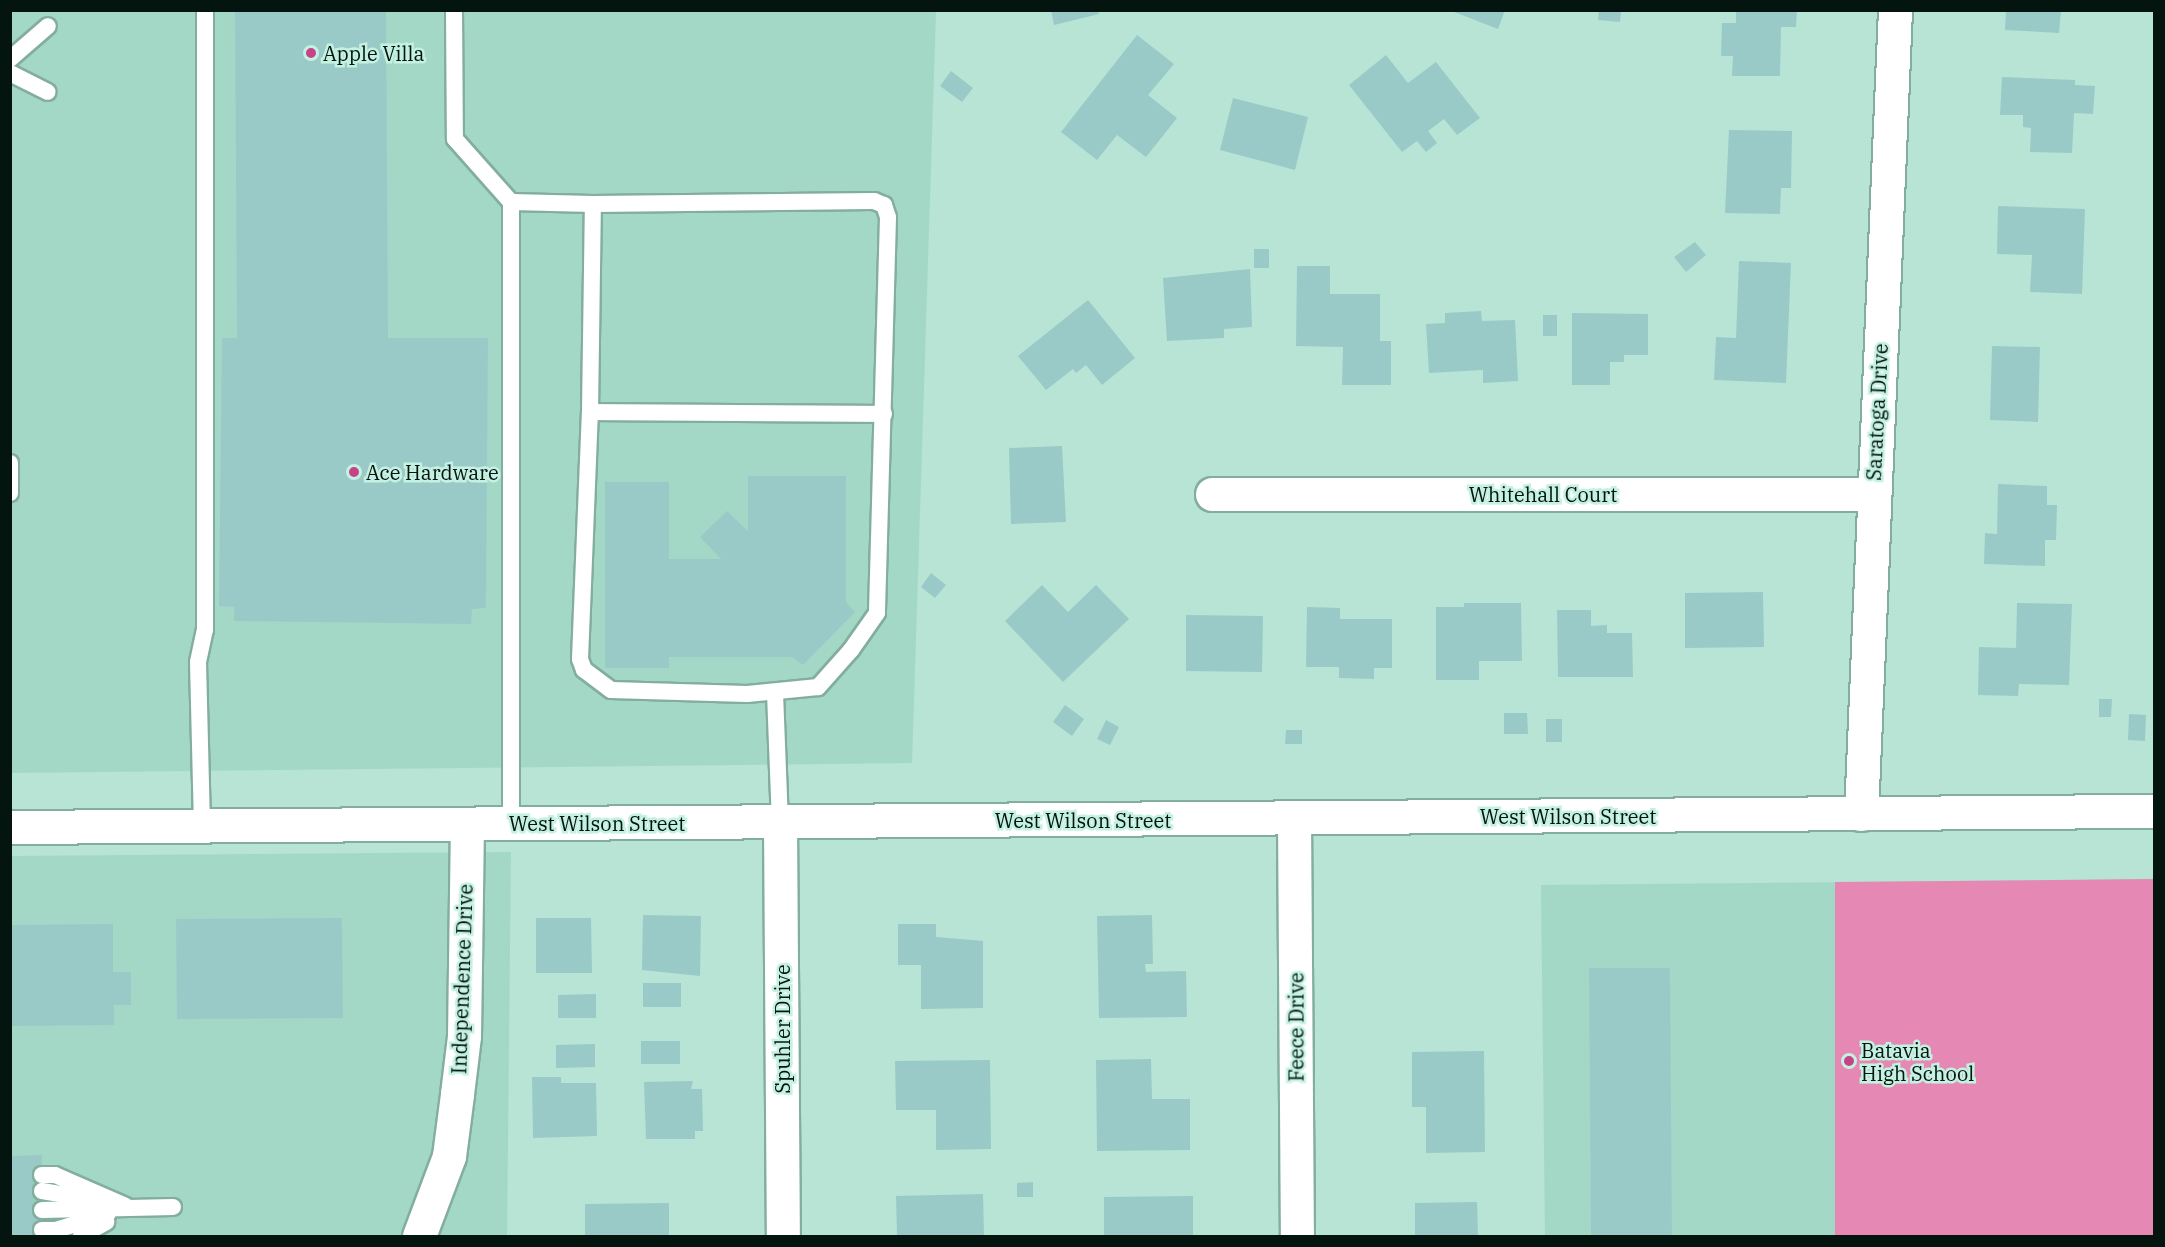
<!DOCTYPE html>
<style>
body{margin:0}
#map{position:relative;width:2165px;height:1247px;overflow:hidden;background:#b7e4d4;font-family:"IBM Plex Serif",serif}
div>[style]{position:absolute}
.built>*{inset:0;background:#a4d8c6}
.green>*{inset:0;background:#e588b3}
.building>*{inset:0;background:#9acac7}
.roads{filter:drop-shadow(2px 0 #83ae9f) drop-shadow(-2px 0 #83ae9f) drop-shadow(0 2px #83ae9f) drop-shadow(0 -2px #83ae9f)}
.service>*{height:16px;margin:-8px;padding:0 8px;transform-origin:8px;border-radius:8px;background:#fff}
.minor>*{height:33px;margin:-16.5px;padding:0 16.5px;transform-origin:16.5px;border-radius:16.5px;background:#fff}
.secondary>*{height:33px;margin:-16.5px;padding:0 16.5px;transform-origin:16.5px;border-radius:16.5px;background:#fff}
.dots>*{width:16px;height:16px;translate:-50% -50%;box-sizing:border-box;border:3px solid #c4f1e1;border-radius:50%}
span{translate:-50% -50%;white-space:nowrap;text-align:center;line-height:1.15;-webkit-text-stroke:5px #c4f1e1;paint-order:stroke}
.poi-label{font-size:20px;color:#04140f}
.left{translate:0 -50%;text-align:left}
.street-label{font-size:20px;color:#04140f}
.frame{position:absolute;inset:0;border:12px solid #04140f;pointer-events:none}
</style>
<div id="map">
<div class="built">
<div style="clip-path:polygon(10px 11px,936px 11px,912px 763px,11px 773px)"></div>
<div style="clip-path:polygon(511px 852px,507px 1236px,11px 1236px,10px 856px)"></div>
<div style="clip-path:polygon(2154px 879px,2154px 1236px,1545px 1236px,1541px 885px)"></div>
</div>
<div class="green">
<div style="clip-path:polygon(2154px 879px,2154px 1236px,1835px 1236px,1835px 882px)"></div>
</div>
<div class="building">
<div style="clip-path:polygon(235px 10px,386px 10px,388px 338px,488px 338px,486px 608px,472px 609px,471px 624px,234px 621px,234px 607px,219px 606px,222px 338px,237px 338px)"></div>
<div style="clip-path:polygon(1051px 10px,1098px 10px,1099px 14px,1054px 25px)"></div>
<div style="clip-path:polygon(1449px 10px,1505px 10px,1498px 29px)"></div>
<div style="clip-path:polygon(1599px 10px,1621px 10px,1620px 22px,1598px 20px)"></div>
<div style="clip-path:polygon(1736px 10px,1797px 10px,1796px 27px,1781px 27px,1780px 76px,1732px 76px,1733px 56px,1721px 56px,1722px 23px,1736px 23px)"></div>
<div style="clip-path:polygon(2006px 10px,2061px 10px,2059px 33px,2005px 30px)"></div>
<div style="clip-path:polygon(1137px 35px,1174px 64px,1148px 95px,1177px 118px,1146px 157px,1117px 135px,1097px 160px,1061px 132px)"></div>
<div style="clip-path:polygon(1386px 55px,1408px 83px,1436px 62px,1480px 118px,1457px 135px,1444px 119px,1428px 131px,1437px 143px,1426px 152px,1417px 141px,1402px 152px,1349px 85px)"></div>
<div style="clip-path:polygon(951px 71px,973px 88px,962px 102px,940px 86px)"></div>
<div style="clip-path:polygon(2002px 77px,2075px 80px,2075px 85px,2095px 86px,2093px 114px,2074px 113px,2072px 153px,2030px 152px,2031px 128px,2023px 127px,2023px 115px,2000px 115px)"></div>
<div style="clip-path:polygon(1233px 98px,1308px 117px,1295px 170px,1220px 150px)"></div>
<div style="clip-path:polygon(1729px 130px,1792px 131px,1791px 188px,1781px 188px,1780px 214px,1725px 213px)"></div>
<div style="clip-path:polygon(1998px 206px,2085px 209px,2082px 294px,2030px 292px,2032px 255px,1997px 254px)"></div>
<div style="clip-path:polygon(1695px 242px,1706px 255px,1686px 272px,1674px 257px)"></div>
<div style="clip-path:polygon(1254px 249px,1269px 249px,1269px 268px,1254px 268px)"></div>
<div style="clip-path:polygon(1739px 261px,1791px 263px,1786px 383px,1714px 380px,1716px 337px,1736px 338px)"></div>
<div style="clip-path:polygon(1297px 266px,1330px 266px,1330px 294px,1380px 294px,1380px 341px,1391px 341px,1391px 385px,1342px 385px,1343px 347px,1296px 346px)"></div>
<div style="clip-path:polygon(1250px 269px,1252px 327px,1224px 329px,1224px 338px,1167px 341px,1163px 278px)"></div>
<div style="clip-path:polygon(1088px 300px,1135px 358px,1102px 385px,1086px 365px,1076px 373px,1073px 369px,1046px 390px,1018px 356px)"></div>
<div style="clip-path:polygon(1481px 311px,1482px 321px,1515px 320px,1518px 381px,1483px 383px,1483px 370px,1429px 373px,1426px 324px,1445px 323px,1445px 313px)"></div>
<div style="clip-path:polygon(1572px 313px,1648px 314px,1648px 355px,1624px 355px,1624px 362px,1610px 362px,1610px 385px,1572px 385px)"></div>
<div style="clip-path:polygon(1543px 315px,1557px 315px,1557px 336px,1543px 336px)"></div>
<div style="clip-path:polygon(1992px 346px,2040px 347px,2038px 422px,1990px 420px)"></div>
<div style="clip-path:polygon(1062px 446px,1066px 522px,1011px 524px,1009px 448px)"></div>
<div style="clip-path:polygon(748px 476px,846px 476px,846px 602px,855px 612px,803px 665px,792px 657px,669px 657px,669px 668px,605px 668px,605px 482px,669px 482px,669px 559px,721px 559px,700px 537px,727px 511px,748px 531px)"></div>
<div style="clip-path:polygon(1998px 484px,2047px 486px,2047px 505px,2057px 505px,2056px 540px,2045px 540px,2045px 566px,1984px 564px,1985px 533px,1997px 534px)"></div>
<div style="clip-path:polygon(931px 573px,946px 585px,935px 598px,921px 587px)"></div>
<div style="clip-path:polygon(1042px 585px,1068px 612px,1096px 585px,1129px 619px,1063px 682px,1005px 621px)"></div>
<div style="clip-path:polygon(1763px 592px,1764px 647px,1685px 648px,1685px 593px)"></div>
<div style="clip-path:polygon(1464px 603px,1521px 603px,1522px 661px,1479px 661px,1479px 680px,1436px 680px,1436px 607px,1464px 607px)"></div>
<div style="clip-path:polygon(2017px 603px,2072px 604px,2069px 685px,2019px 684px,2018px 696px,1978px 695px,1979px 647px,2016px 648px)"></div>
<div style="clip-path:polygon(1307px 607px,1340px 608px,1340px 619px,1392px 619px,1392px 668px,1374px 668px,1374px 679px,1339px 678px,1339px 667px,1306px 667px)"></div>
<div style="clip-path:polygon(1557px 610px,1591px 610px,1591px 626px,1607px 625px,1607px 633px,1632px 633px,1633px 677px,1558px 677px)"></div>
<div style="clip-path:polygon(1186px 615px,1263px 616px,1262px 672px,1186px 671px)"></div>
<div style="clip-path:polygon(2099px 699px,2112px 699px,2111px 717px,2099px 717px)"></div>
<div style="clip-path:polygon(1065px 705px,1084px 719px,1072px 736px,1053px 722px)"></div>
<div style="clip-path:polygon(1504px 713px,1527px 713px,1528px 734px,1504px 734px)"></div>
<div style="clip-path:polygon(2129px 714px,2146px 715px,2145px 741px,2128px 740px)"></div>
<div style="clip-path:polygon(1546px 719px,1562px 719px,1562px 742px,1546px 742px)"></div>
<div style="clip-path:polygon(1106px 720px,1119px 727px,1110px 745px,1097px 739px)"></div>
<div style="clip-path:polygon(1286px 730px,1302px 730px,1302px 744px,1285px 744px)"></div>
<div style="clip-path:polygon(643px 915px,701px 916px,700px 976px,642px 970px)"></div>
<div style="clip-path:polygon(1152px 915px,1153px 964px,1145px 964px,1146px 972px,1186px 971px,1187px 1017px,1099px 1018px,1097px 916px)"></div>
<div style="clip-path:polygon(342px 918px,343px 1018px,177px 1019px,176px 919px)"></div>
<div style="clip-path:polygon(536px 918px,591px 918px,592px 973px,536px 973px)"></div>
<div style="clip-path:polygon(113px 924px,113px 972px,131px 972px,131px 1005px,114px 1005px,114px 1025px,10px 1026px,10px 925px)"></div>
<div style="clip-path:polygon(898px 924px,936px 924px,936px 937px,983px 941px,983px 1008px,921px 1009px,921px 965px,898px 965px)"></div>
<div style="clip-path:polygon(1589px 968px,1670px 968px,1672px 1236px,1591px 1236px)"></div>
<div style="clip-path:polygon(643px 983px,681px 983px,681px 1007px,643px 1007px)"></div>
<div style="clip-path:polygon(596px 994px,596px 1018px,558px 1018px,558px 995px)"></div>
<div style="clip-path:polygon(641px 1041px,680px 1041px,680px 1064px,641px 1064px)"></div>
<div style="clip-path:polygon(595px 1044px,595px 1067px,556px 1068px,556px 1045px)"></div>
<div style="clip-path:polygon(1484px 1051px,1485px 1152px,1426px 1153px,1426px 1107px,1412px 1107px,1412px 1052px)"></div>
<div style="clip-path:polygon(1151px 1059px,1152px 1099px,1190px 1099px,1190px 1150px,1097px 1151px,1096px 1060px)"></div>
<div style="clip-path:polygon(990px 1060px,991px 1149px,936px 1150px,936px 1110px,896px 1110px,895px 1061px)"></div>
<div style="clip-path:polygon(532px 1077px,561px 1077px,561px 1083px,596px 1083px,597px 1136px,533px 1138px)"></div>
<div style="clip-path:polygon(693px 1081px,691px 1089px,702px 1089px,703px 1131px,695px 1131px,695px 1139px,646px 1139px,644px 1082px)"></div>
<div style="clip-path:polygon(42px 1155px,42px 1236px,10px 1236px,10px 1156px)"></div>
<div style="clip-path:polygon(1033px 1182px,1033px 1197px,1017px 1197px,1017px 1183px)"></div>
<div style="clip-path:polygon(983px 1194px,984px 1236px,897px 1236px,896px 1196px)"></div>
<div style="clip-path:polygon(1193px 1196px,1193px 1236px,1104px 1236px,1104px 1197px)"></div>
<div style="clip-path:polygon(1477px 1202px,1478px 1236px,1415px 1236px,1415px 1203px)"></div>
<div style="clip-path:polygon(669px 1203px,669px 1236px,585px 1236px,585px 1204px)"></div>
</div>
<div class="roads">
<div class="service">
<div style="left:454px;top:10px;width:129px;rotate:89.6deg"></div>
<div style="left:455px;top:139px;width:84px;rotate:48.4deg"></div>
<div style="left:511px;top:202px;width:621px;rotate:90deg"></div>
<div style="left:10px;top:59px;width:50px;rotate:-41deg"></div>
<div style="left:10px;top:73px;width:42px;rotate:26.6deg"></div>
<div style="left:874px;top:201px;width:11px;rotate:22deg"></div>
<div style="left:884px;top:205px;width:13px;rotate:72deg"></div>
<div style="left:888px;top:217px;width:396px;rotate:91.6deg"></div>
<div style="left:877px;top:613px;width:45px;rotate:125.1deg"></div>
<div style="left:851px;top:650px;width:50px;rotate:131.7deg"></div>
<div style="left:818px;top:687px;width:71px;rotate:174.4deg"></div>
<div style="left:747px;top:694px;width:136px;rotate:-178.3deg"></div>
<div style="left:611px;top:690px;width:34px;rotate:-143deg"></div>
<div style="left:584px;top:670px;width:12px;rotate:-110deg"></div>
<div style="left:580px;top:659px;width:247px;rotate:-87.7deg"></div>
<div style="left:590px;top:412px;width:208px;rotate:-89.2deg"></div>
<div style="left:593px;top:204px;width:281px;rotate:-0.6deg"></div>
<div style="left:511px;top:202px;width:82px;rotate:1.4deg"></div>
<div style="left:590px;top:412px;width:294px;rotate:0.4deg"></div>
<div style="left:10px;top:463px;width:30px;rotate:90deg"></div>
<div style="left:775px;top:693px;width:129px;rotate:87.8deg"></div>
<div style="left:202px;top:826px;width:164px;rotate:-91.4deg"></div>
<div style="left:198px;top:662px;width:33px;rotate:-78deg"></div>
<div style="left:205px;top:630px;width:620px;rotate:-90deg"></div>
<div style="left:42px;top:1175px;width:13px"></div>
<div style="left:55px;top:1175px;width:77px;rotate:23.6deg"></div>
<div style="left:42px;top:1191px;width:55px;rotate:9.5deg"></div>
<div style="left:42px;top:1210px;width:131px;rotate:-1.3deg"></div>
<div style="left:42px;top:1230px;width:14px"></div>
<div style="left:56px;top:1230px;width:54px;rotate:-17.1deg"></div>
<div style="left:81px;top:1236px;width:29px;rotate:-29deg"></div>
</div>
<div class="minor">
<div style="left:1212px;top:494px;width:661px"></div>
<div style="left:1861px;top:814px;width:805px;rotate:-87.58deg"></div>
<div style="left:1294px;top:818px;width:418px;rotate:89.6deg"></div>
<div style="left:780px;top:822px;width:414px;rotate:89.6deg"></div>
<div style="left:419px;top:1236px;width:85px;rotate:-69.4deg"></div>
<div style="left:449px;top:1156px;width:63px;rotate:-82.6deg"></div>
<div style="left:457px;top:1094px;width:58px;rotate:-83.1deg"></div>
<div style="left:464px;top:1036px;width:212px;rotate:-89.2deg"></div>
</div>
<div class="secondary">
<div style="left:10px;top:827px;width:2144px;rotate:-0.43deg"></div>
</div>
</div>
<div class="dots">
<div style="left:311px;top:53px;background:#c74388"></div>
<div style="left:354px;top:472px;background:#c74388"></div>
<div style="left:1849px;top:1061px;background:#c74388"></div>
</div>
<div class="poi-label">
<span class="left" style="left:323px;top:53px">Apple Villa</span>
<span class="left" style="left:366px;top:472px">Ace Hardware</span>
<span class="left" style="left:1861px;top:1062px">Batavia<br>High School</span>
</div>
<div class="street-label">
<span style="left:1877px;top:412px;rotate:-87deg">Saratoga Drive</span>
<span style="left:1543px;top:494px">Whitehall Court</span>
<span style="left:1568px;top:816px">West Wilson Street</span>
<span style="left:1083px;top:820px">West Wilson Street</span>
<span style="left:597px;top:823px">West Wilson Street</span>
<span style="left:462px;top:979px;rotate:-88deg">Independence Drive</span>
<span style="left:1296px;top:1027px;rotate:-90deg">Feece Drive</span>
<span style="left:782px;top:1029px;rotate:-90deg">Spuhler Drive</span>
</div>
<div class="frame"></div>
</div>
